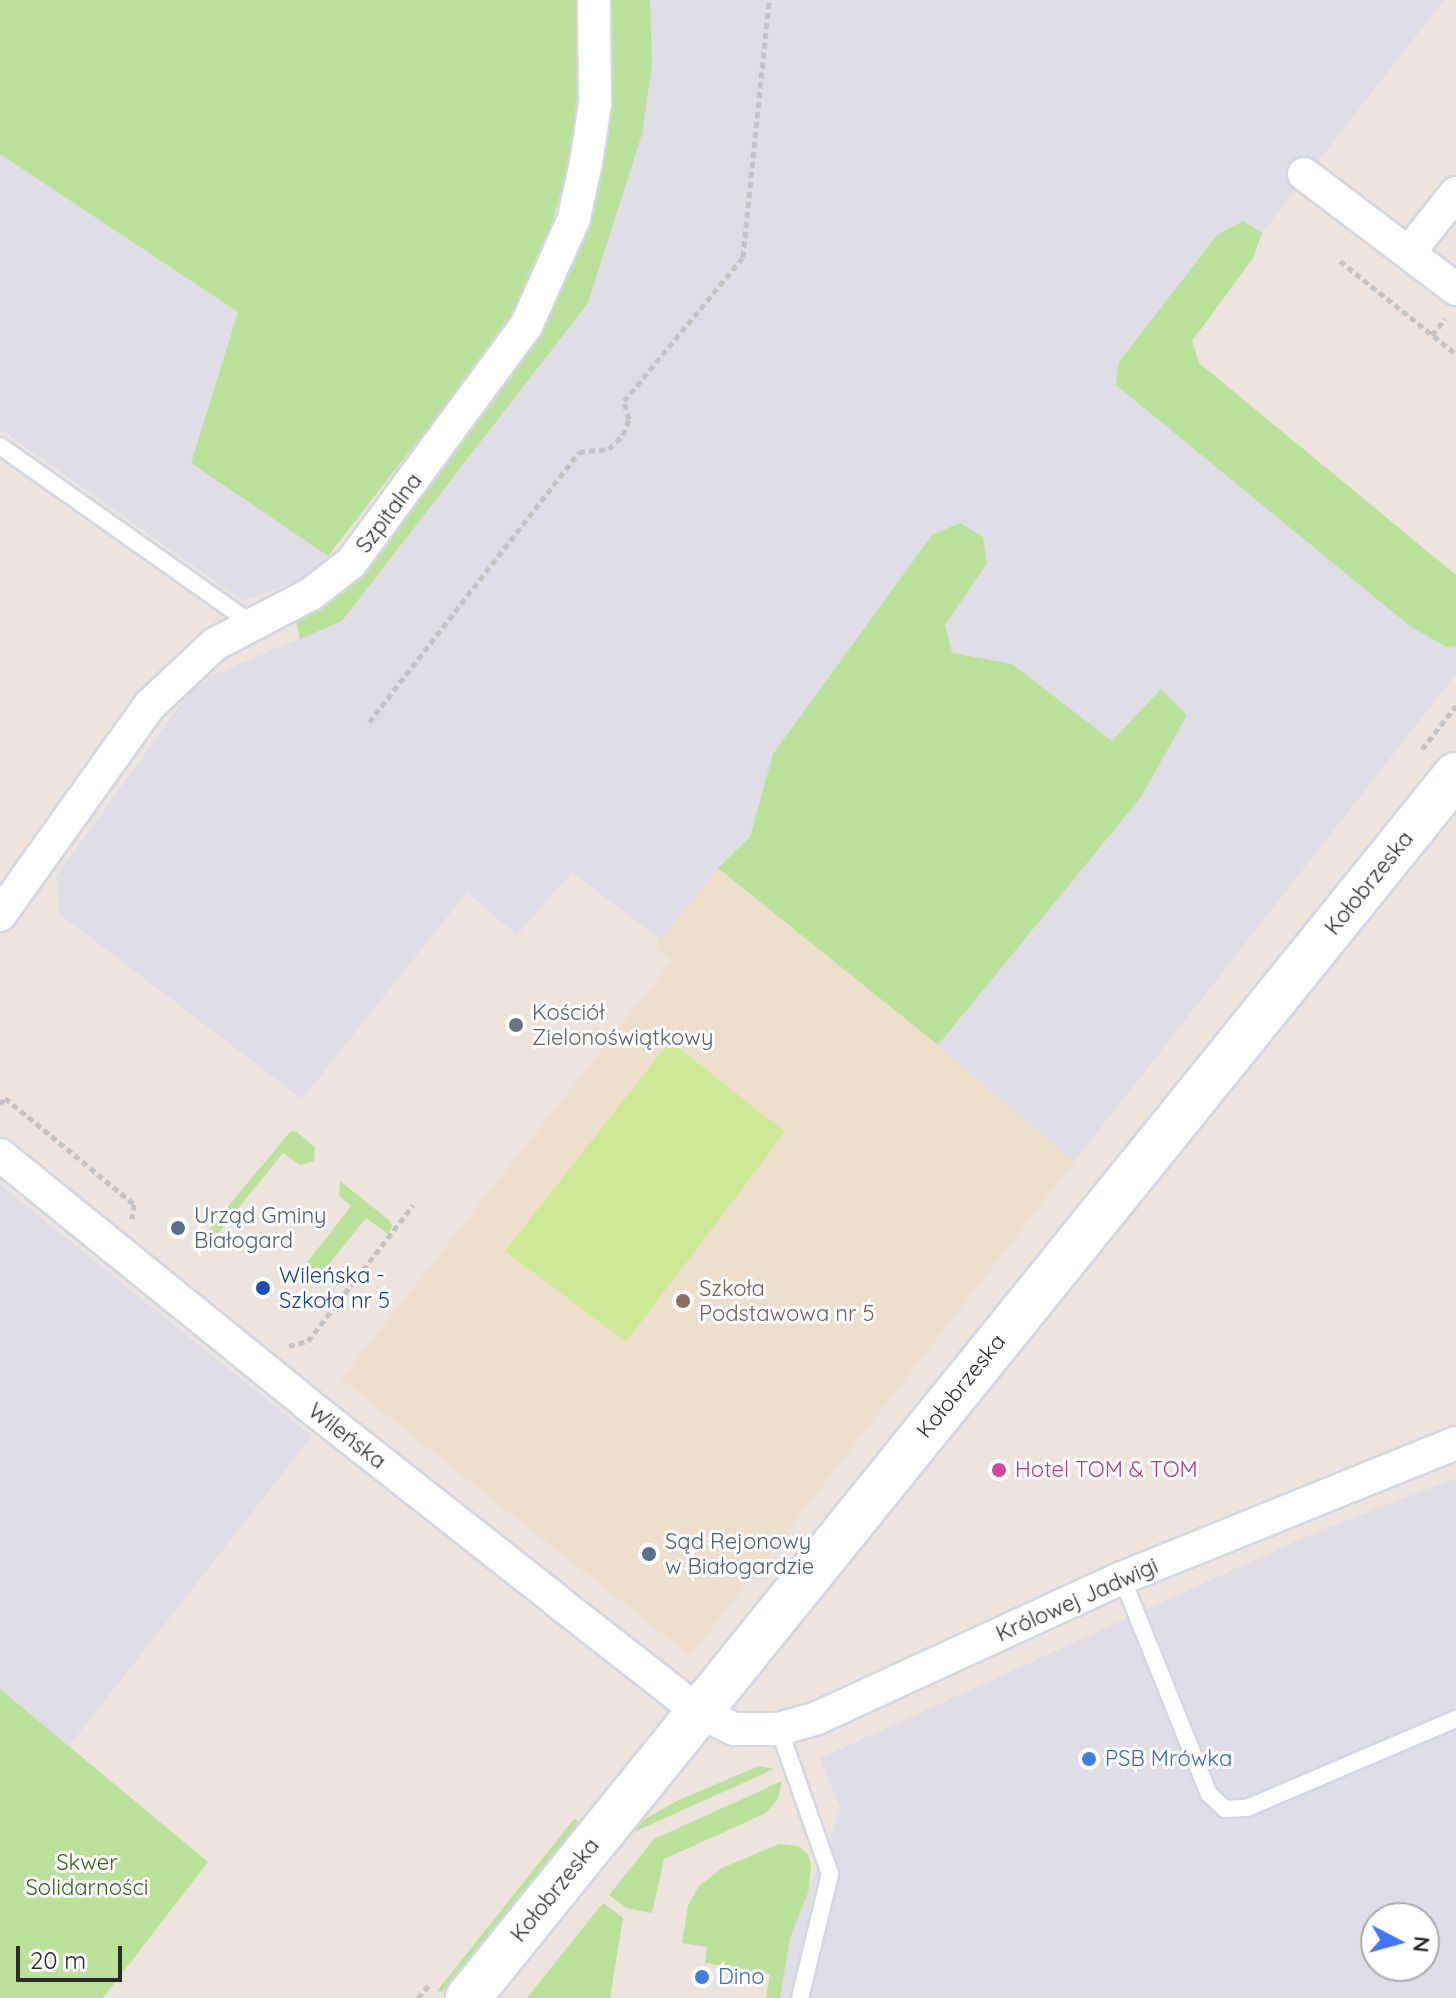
<!DOCTYPE html>
<meta charset="utf-8">
<style>
body{margin:0}
#map{position:relative;width:1456px;height:1998px;overflow:hidden;background:#ece4dd;font-family:Quicksand,sans-serif}
div>[style]{position:absolute}
.industrial>*{inset:0;background:#dfdde5}
.education>*{inset:0;background:#eedfcd}
.green>*{inset:0;background:#bbe29a}
.pitch>*{inset:0;background:#d0e996}
.path>*{height:5px;margin-top:-2.5px;transform-origin:0;background:repeating-linear-gradient(90deg,#c4c4c4 0 6px,transparent 0 10px)}
.roads{filter:drop-shadow(2px 0 #d2d7e3) drop-shadow(-2px 0 #d2d7e3) drop-shadow(0 2px #d2d7e3) drop-shadow(0 -2px #d2d7e3)}
.lane>*{height:16px;margin:-8px;padding:0 8px;transform-origin:8px;border-radius:8px;background:#fff}
.street>*{height:32px;margin:-16px;padding:0 16px;transform-origin:16px;border-radius:16px;background:#fff}
.secondary>*{height:44px;margin:-22px;padding:0 22px;transform-origin:22px;border-radius:22px;background:#fff}
.dots>*{width:22px;height:22px;translate:-50% -50%;box-sizing:border-box;border:4px solid #fff;border-radius:50%}
span{translate:-50% -50%;white-space:nowrap;text-align:center;line-height:1.15;-webkit-text-stroke:6px #fff;paint-order:stroke}
.street-label{font-size:22px;color:#2b2b2b}
.worship-label{font-size:22px;color:#5b616d}
.left{translate:0 -50%;text-align:left}
.service-label{font-size:22px;color:#4e5e75}
.transit-label{font-size:22px;color:#164399}
.education-label{font-size:22px;color:#785e54}
.hotel-label{font-size:22px;color:#b23c85}
.shop-label{font-size:22px;color:#366cbe}
.park-label{font-size:22px;color:#34671b}
.north{position:absolute;left:1360px;top:1902px;width:80px;height:80px;box-sizing:border-box;background:#fff;border:2px solid #aaa;border-radius:50%;rotate:96deg;font-size:22px;font-weight:700;line-height:32px;text-align:center;color:#2b2b2b}
.north::after{content:'';display:block;margin:auto;width:28px;height:36px;background:#4077f7;clip-path:polygon(50% 0,100% 100%,50% 72%,0 100%)}
.scale{position:absolute;left:16px;top:1946px;width:106px;height:36px;box-sizing:border-box;border:4px solid #2b2b2b;border-top:0;padding-left:10px;font-size:24px;line-height:28px;white-space:nowrap;color:#2b2b2b;-webkit-text-stroke:6px #fff;paint-order:stroke}
</style>
<div id="map">
<div class="industrial">
<div style="clip-path:polygon(650px 0,1444px 0,1262px 233px,1253px 258px,1192px 341px,1199px 363px,1456px 575px,1456px 674px,1074px 1162px,896px 1010px,719px 869px,661px 940px,572px 872px,517px 935px,467px 892px,302px 1099px,60px 914px,56px 877px,188px 694px,215px 674px,342px 621px,588px 303px,652px 65px)"></div>
<div style="clip-path:polygon(0 154px,238px 312px,191px 463px,328px 556px,308px 577px,243px 601px,0 429px)"></div>
<div style="clip-path:polygon(0 1185px,312px 1436px,69px 1746px,0 1689px)"></div>
<div style="clip-path:polygon(evenodd,1456px 1478px,1456px 1998px,780px 1998px,790px 1938px,841px 1808px,819px 1759px,1314px 1533px,1456px 1478px,1376px 1918px,1424px 1918px,1424px 1966px,1376px 1966px,1376px 1918px)"></div>
</div>
<div class="education">
<div style="clip-path:polygon(718px 868px,896px 1010px,1074px 1162px,690px 1656px,341px 1379px,672px 961px,655px 947px)"></div>
</div>
<div class="green">
<div style="clip-path:polygon(0 0,578px 0,581px 63px,575px 114px,569px 162px,546px 246px,511px 321px,328px 556px,191px 463px,238px 312px,0 154px)"></div>
<div style="clip-path:polygon(612px 0,650px 0,652px 65px,642px 134px,588px 303px,342px 621px,300px 639px,296px 622px,356px 576px,398px 529px,537px 335px,585px 230px,600px 175px,611px 83px)"></div>
<div style="clip-path:polygon(1243px 221px,1262px 233px,1253px 258px,1192px 341px,1199px 363px,1456px 575px,1456px 646px,1447px 647px,1411px 627px,1116px 385px,1119px 362px,1217px 235px)"></div>
<div style="clip-path:polygon(960px 523px,983px 537px,987px 563px,945px 625px,952px 653px,1012px 664px,1112px 741px,1161px 689px,1187px 715px,1141px 797px,938px 1045px,718px 868px,750px 837px,773px 754px,932px 535px)"></div>
<div style="clip-path:polygon(291px 1131px,297px 1132px,315px 1148px,314px 1161px,300px 1165px,283px 1153px,217px 1235px,209px 1229px)"></div>
<div style="clip-path:polygon(340px 1181px,389px 1220px,392px 1226px,388px 1234px,366px 1218px,320px 1275px,306px 1264px,351px 1206px,339px 1196px)"></div>
<div style="clip-path:polygon(0 1689px,208px 1862px,103px 1998px,0 1998px)"></div>
<div style="clip-path:polygon(759px 1766px,774px 1769px,634px 1832px,645px 1819px,679px 1800px)"></div>
<div style="clip-path:polygon(782px 1781px,778px 1799px,766px 1813px,664px 1859px,652px 1913px,627px 1908px,609px 1895px,654px 1839px)"></div>
<div style="clip-path:polygon(574px 1819px,579px 1822px,442px 1992px,437px 1991px)"></div>
<div style="clip-path:polygon(779px 1844px,798px 1846px,808px 1854px,811px 1864px,809px 1890px,790px 1938px,780px 1998px,766px 1998px,770px 1974px,705px 1963px,707px 1947px,682px 1943px,688px 1906px,698px 1887px,722px 1868px)"></div>
<div style="clip-path:polygon(603px 1903px,623px 1918px,610px 1998px,527px 1998px)"></div>
</div>
<div class="pitch">
<div style="clip-path:polygon(670px 1041px,785px 1132px,626px 1342px,505px 1251px)"></div>
</div>
<div class="path">
<div style="left:1340px;top:261px;width:149px;rotate:38.7deg"></div>
<div style="left:1432px;top:335px;width:21px;rotate:-51deg"></div>
<div style="left:369px;top:722px;width:342px;rotate:-52.1deg"></div>
<div style="left:579px;top:452px;width:30px;rotate:-6deg"></div>
<div style="left:609px;top:449px;width:20px;rotate:-45deg"></div>
<div style="left:623px;top:435px;width:17px;rotate:-69deg"></div>
<div style="left:629px;top:419px;width:19px;rotate:-106deg"></div>
<div style="left:624px;top:401px;width:187px;rotate:-50.4deg"></div>
<div style="left:743px;top:257px;width:258px;rotate:-84.2deg"></div>
<div style="left:1422px;top:749px;width:55px;rotate:-51.7deg"></div>
<div style="left:0;top:1104px;width:8px;rotate:-50deg"></div>
<div style="left:5px;top:1098px;width:167px;rotate:39.4deg"></div>
<div style="left:134px;top:1204px;width:15px;rotate:98deg"></div>
<div style="left:289px;top:1346px;width:20px;rotate:-15deg"></div>
<div style="left:308px;top:1341px;width:172px;rotate:-52.3deg"></div>
<div style="left:418px;top:1998px;width:17px;rotate:-50deg"></div>
</div>
<div class="roads">
<div class="lane">
<div style="left:0;top:446px;width:309px;rotate:35.2deg"></div>
<div style="left:1122px;top:1578px;width:233px;rotate:68.1deg"></div>
<div style="left:1209px;top:1794px;width:22px;rotate:43deg"></div>
<div style="left:1225px;top:1809px;width:22px;rotate:-3deg"></div>
<div style="left:1247px;top:1808px;width:227px;rotate:-23.1deg"></div>
<div style="left:779px;top:1729px;width:154px;rotate:70.6deg"></div>
<div style="left:830px;top:1874px;width:128px;rotate:103.6deg"></div>
</div>
<div class="street">
<div style="left:1304px;top:174px;width:191px;rotate:37.1deg"></div>
<div style="left:1410px;top:251px;width:74px;rotate:-51.6deg"></div>
<div style="left:0;top:915px;width:258px;rotate:-54.5deg"></div>
<div style="left:150px;top:705px;width:89px;rotate:-43.2deg"></div>
<div style="left:215px;top:644px;width:108px;rotate:-27.5deg"></div>
<div style="left:311px;top:594px;width:51px;rotate:-37.8deg"></div>
<div style="left:351px;top:563px;width:295px;rotate:-53.6deg"></div>
<div style="left:526px;top:326px;width:118px;rotate:-66deg"></div>
<div style="left:574px;top:218px;width:57px;rotate:-77.9deg"></div>
<div style="left:586px;top:162px;width:59px;rotate:-81.2deg"></div>
<div style="left:595px;top:104px;width:104px;rotate:-90.6deg"></div>
<div style="left:0;top:1155px;width:395px;rotate:39deg"></div>
<div style="left:307px;top:1404px;width:318px;rotate:38.2deg"></div>
<div style="left:557px;top:1601px;width:180px;rotate:38deg"></div>
<div style="left:699px;top:1712px;width:39px;rotate:26deg"></div>
<div style="left:734px;top:1729px;width:45px"></div>
<div style="left:779px;top:1729px;width:37px;rotate:-16deg"></div>
<div style="left:815px;top:1719px;width:338px;rotate:-24.7deg"></div>
<div style="left:1122px;top:1578px;width:360px;rotate:-22deg"></div>
</div>
<div class="secondary">
<div style="left:468px;top:1998px;width:1572px;rotate:-51.07deg"></div>
</div>
</div>
<div class="dots">
<div style="left:516px;top:1025px;background:#6b7280"></div>
<div style="left:178px;top:1228px;background:#5c6f8a"></div>
<div style="left:263px;top:1288px;background:#1a4fb4"></div>
<div style="left:683px;top:1301px;background:#8d6e63"></div>
<div style="left:999px;top:1470px;background:#d1479c"></div>
<div style="left:649px;top:1554px;background:#5c6f8a"></div>
<div style="left:1089px;top:1759px;background:#3f7fe0"></div>
<div style="left:702px;top:1977px;background:#3f7fe0"></div>
</div>
<div class="street-label">
<span style="left:389px;top:513px;rotate:-53deg">Szpitalna</span>
<span style="left:1369px;top:883px;rotate:-51deg">Kołobrzeska</span>
<span style="left:961px;top:1386px;rotate:-51deg">Kołobrzeska</span>
<span style="left:347px;top:1436px;rotate:38deg">Wileńska</span>
<span style="left:1077px;top:1600px;rotate:-24deg">Królowej Jadwigi</span>
<span style="left:555px;top:1890px;rotate:-51deg">Kołobrzeska</span>
</div>
<div class="worship-label">
<span class="left" style="left:532px;top:1025px">Kościół<br>Zielonoświątkowy</span>
</div>
<div class="service-label">
<span class="left" style="left:194px;top:1228px">Urząd Gminy<br>Białogard</span>
<span class="left" style="left:665px;top:1554px">Sąd Rejonowy<br>w Białogardzie</span>
</div>
<div class="transit-label">
<span class="left" style="left:279px;top:1288px">Wileńska -<br>Szkoła nr 5</span>
</div>
<div class="education-label">
<span class="left" style="left:699px;top:1301px">Szkoła<br>Podstawowa nr 5</span>
</div>
<div class="hotel-label">
<span class="left" style="left:1015px;top:1470px">Hotel TOM &amp; TOM</span>
</div>
<div class="shop-label">
<span class="left" style="left:1105px;top:1759px">PSB Mrówka</span>
<span class="left" style="left:718px;top:1977px">Dino</span>
</div>
<div class="park-label">
<span style="left:87px;top:1875px">Skwer<br>Solidarności</span>
</div>
<div class="north">N</div>
<div class="scale">20 m</div>
</div>
